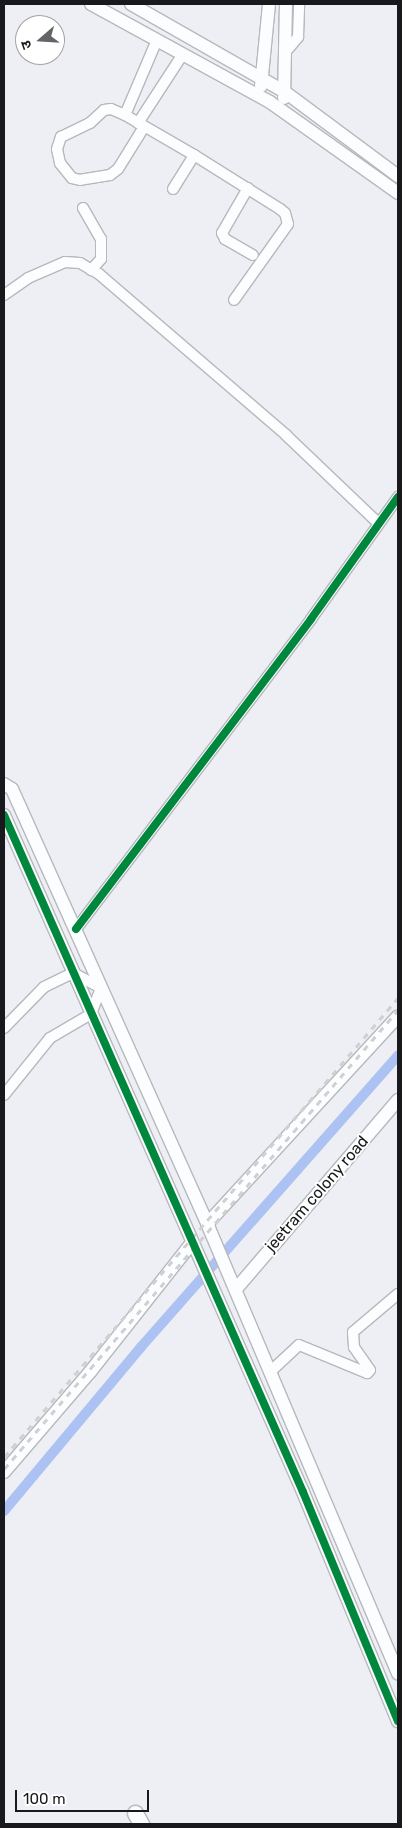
<!DOCTYPE html>
<meta charset="utf-8">
<style>
body{margin:0}
#map{position:relative;width:402px;height:1828px;overflow:hidden;background:#eeeff5;font-family:Rubik,"Noto Sans Devanagari",sans-serif}
div>[style]{position:absolute}
.canal>*{height:10px;margin:-5px;padding:0 5px;transform-origin:5px;border-radius:5px;background:#acc2f2}
.roads{filter:drop-shadow(1px 0 #b7b8bc) drop-shadow(-1px 0 #b7b8bc) drop-shadow(0 1px #b7b8bc) drop-shadow(0 -1px #b7b8bc)}
.minor>*{height:10px;margin:-5px;padding:0 5px;transform-origin:5px;border-radius:5px;background:#fcfdfe}
.tertiary>*{height:12px;margin:-6px;padding:0 6px;transform-origin:6px;border-radius:6px;background:#fcfdfe}
.secondary>*{height:15px;margin:-7.5px;padding:0 7.5px;transform-origin:7.5px;border-radius:7.5px;background:#fcfdfe}
.rail>*{height:2.5px;margin-top:-1.25px;transform-origin:0;background:repeating-linear-gradient(90deg,#cfd0d1 0 6px,transparent 0 12px)}
.cycleway>*{height:8px;margin:-4px;padding:0 4px;transform-origin:4px;border-radius:4px;background:#00873e}
span{translate:-50% -50%;white-space:nowrap;text-align:center;line-height:1.15;-webkit-text-stroke:4px #fff;paint-order:stroke}
.street-label{font-size:16px;color:#18191c}
.frame{position:absolute;inset:0;border:5px solid #18191c;pointer-events:none}
.north{position:absolute;left:15px;top:15px;width:50px;height:50px;box-sizing:border-box;background:#fff;border:1px solid #a3a3a4;border-radius:50%;rotate:251deg;font-size:14px;font-weight:700;line-height:20px;text-align:center;color:#18191c}
.north::after{content:'';display:block;margin:auto;width:18px;height:22px;background:#636468;clip-path:polygon(50% 0,100% 100%,50% 72%,0 100%)}
.scale{position:absolute;left:15px;top:1790px;width:134px;height:22px;box-sizing:border-box;border:2px solid #18191c;border-top:0;padding-left:6px;font-size:15px;line-height:18px;white-space:nowrap;color:#18191c;-webkit-text-stroke:4px #fff;paint-order:stroke}
</style>
<div id="map">
<div class="canal">
<div style="left:4px;top:1511px;width:214px;rotate:-50.1deg"></div>
<div style="left:141px;top:1347px;width:389px;rotate:-48.6deg"></div>
</div>
<div class="roads">
<div class="minor">
<div style="left:288px;top:49px;width:16px;rotate:-50deg"></div>
<div style="left:298px;top:37px;width:33px;rotate:-88deg"></div>
<div style="left:125px;top:115px;width:82px;rotate:-66.9deg"></div>
<div style="left:138px;top:123px;width:82px;rotate:-56.9deg"></div>
<div style="left:144px;top:127px;width:49px;rotate:121.8deg"></div>
<div style="left:118px;top:169px;width:10px;rotate:143deg"></div>
<div style="left:110px;top:175px;width:30px;rotate:171deg"></div>
<div style="left:80px;top:180px;width:8px;rotate:-166deg"></div>
<div style="left:72px;top:178px;width:19px;rotate:-129deg"></div>
<div style="left:60px;top:163px;width:14px;rotate:-102deg"></div>
<div style="left:57px;top:149px;width:13px;rotate:-72deg"></div>
<div style="left:61px;top:137px;width:32px;rotate:-26deg"></div>
<div style="left:90px;top:123px;width:19px;rotate:-43deg"></div>
<div style="left:104px;top:110px;width:7px;rotate:-8deg"></div>
<div style="left:111px;top:109px;width:15px;rotate:23deg"></div>
<div style="left:125px;top:115px;width:80px;rotate:30.1deg"></div>
<div style="left:194px;top:155px;width:102px;rotate:32.1deg"></div>
<div style="left:280px;top:209px;width:6px;rotate:39deg"></div>
<div style="left:285px;top:213px;width:11px;rotate:75deg"></div>
<div style="left:288px;top:224px;width:93px;rotate:125.4deg"></div>
<div style="left:248px;top:188px;width:52px;rotate:120deg"></div>
<div style="left:222px;top:233px;width:7px;rotate:63deg"></div>
<div style="left:225px;top:239px;width:32px;rotate:30deg"></div>
<div style="left:173px;top:189px;width:40px;rotate:-58deg"></div>
<div style="left:83px;top:208px;width:36px;rotate:60deg"></div>
<div style="left:101px;top:239px;width:20px;rotate:90deg"></div>
<div style="left:101px;top:259px;width:15px;rotate:132deg"></div>
<div style="left:4px;top:295px;width:29px;rotate:-35deg"></div>
<div style="left:28px;top:278px;width:40px;rotate:-23.4deg"></div>
<div style="left:65px;top:262px;width:15px;rotate:4deg"></div>
<div style="left:80px;top:263px;width:22px;rotate:30deg"></div>
<div style="left:99px;top:274px;width:247px;rotate:40.7deg"></div>
<div style="left:286px;top:435px;width:127px;rotate:43.7deg"></div>
<div style="left:76px;top:929px;width:389px;rotate:-52.8deg"></div>
<div style="left:311px;top:619px;width:150px;rotate:-54.5deg"></div>
<div style="left:4px;top:1028px;width:57px;rotate:-45.7deg"></div>
<div style="left:44px;top:987px;width:32px;rotate:-26deg"></div>
<div style="left:73px;top:973px;width:32px;rotate:28deg"></div>
<div style="left:101px;top:988px;width:28px;rotate:111deg"></div>
<div style="left:91px;top:1014px;width:48px;rotate:149.7deg"></div>
<div style="left:50px;top:1038px;width:73px;rotate:128.9deg"></div>
<div style="left:271px;top:1371px;width:38px;rotate:-43deg"></div>
<div style="left:299px;top:1345px;width:74px;rotate:22.4deg"></div>
<div style="left:367px;top:1373px;width:4px;rotate:-45deg"></div>
<div style="left:370px;top:1370px;width:28px;rotate:-125deg"></div>
<div style="left:354px;top:1347px;width:15px;rotate:-94deg"></div>
<div style="left:353px;top:1332px;width:59px;rotate:-40.2deg"></div>
</div>
<div class="tertiary">
<div style="left:91px;top:4px;width:204px;rotate:28.7deg"></div>
<div style="left:270px;top:102px;width:157px;rotate:35.4deg"></div>
<div style="left:131px;top:4px;width:177px;rotate:29.7deg"></div>
<div style="left:285px;top:92px;width:141px;rotate:36.6deg"></div>
<div style="left:261px;top:86px;width:82px;rotate:-84.4deg"></div>
<div style="left:284px;top:98px;width:94px;rotate:-88.8deg"></div>
<div style="left:4px;top:784px;width:9px;rotate:32deg"></div>
<div style="left:12px;top:789px;width:481px;rotate:65.8deg"></div>
<div style="left:209px;top:1228px;width:484px;rotate:67deg"></div>
<div style="left:4px;top:815px;width:740px;rotate:66.17deg"></div>
<div style="left:303px;top:1492px;width:248px;rotate:67.5deg"></div>
<div style="left:207px;top:1224px;width:282px;rotate:-47.4deg"></div>
<div style="left:236px;top:1289px;width:249px;rotate:-49.4deg"></div>
<div style="left:4px;top:1472px;width:132px;rotate:-49.3deg"></div>
<div style="left:90px;top:1372px;width:164px;rotate:-51.7deg"></div>
</div>
<div class="secondary">
<div style="left:135px;top:1813px;width:13px;rotate:61deg"></div>
</div>
</div>
<div class="rail">
<div style="left:4px;top:1457px;width:605px;rotate:-49.36deg"></div>
<div style="left:4px;top:1469px;width:605px;rotate:-49.36deg"></div>
</div>
<div class="cycleway">
<div style="left:4px;top:815px;width:740px;rotate:66.17deg"></div>
<div style="left:303px;top:1492px;width:248px;rotate:67.5deg"></div>
<div style="left:76px;top:929px;width:389px;rotate:-52.8deg"></div>
<div style="left:311px;top:619px;width:150px;rotate:-54.5deg"></div>
</div>
<div class="street-label">
<span style="left:317px;top:1194px;rotate:-49deg">jeetram colony road</span>
</div>
<div class="frame"></div>
<div class="north">उ</div>
<div class="scale">100 m</div>
</div>
